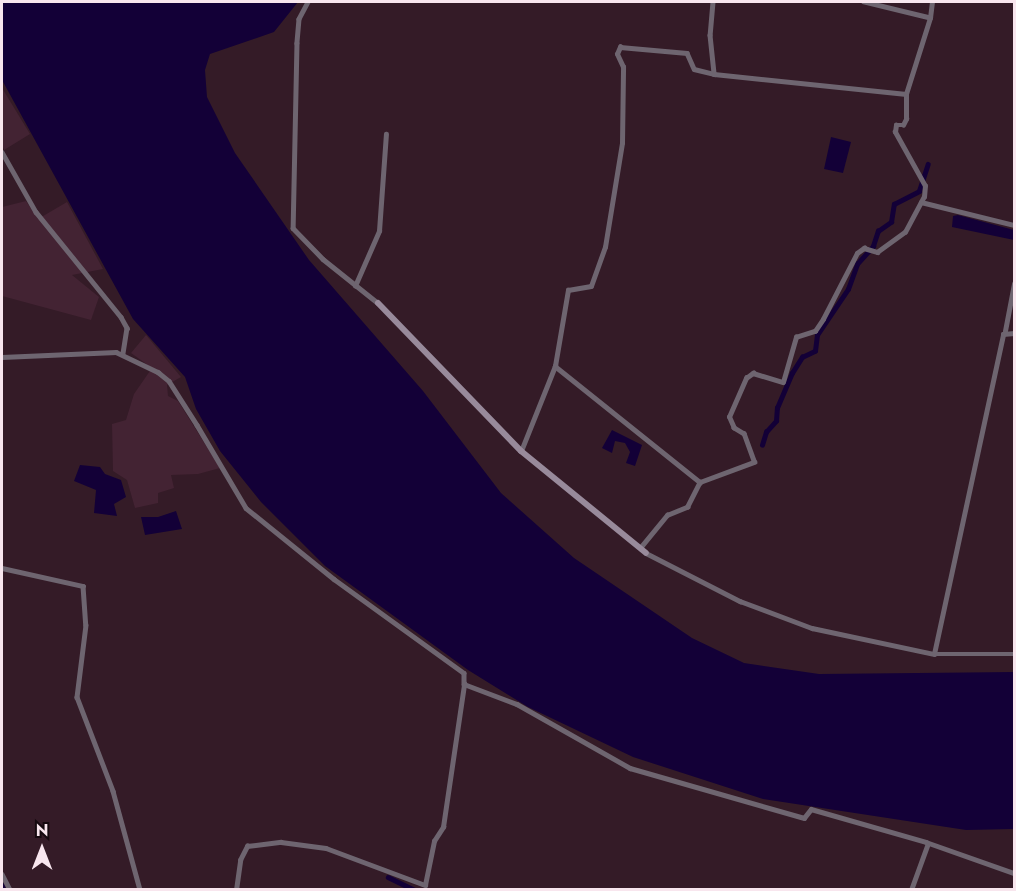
<!DOCTYPE html>
<style>
body{margin:0}
#map{position:relative;width:1016px;height:891px;overflow:hidden;background:#341b27;font-family:Jost,sans-serif}
div>[style]{position:absolute}
.built>*{inset:0;background:#432333}
.water>*{inset:0;background:#130037}
.canal>*{height:4.5px;margin:-2.25px;padding:0 2.25px;transform-origin:2.25px;border-radius:2.25px;background:#130037}
.street>*{height:4.5px;margin:-2.25px;padding:0 2.25px;transform-origin:2.25px;border-radius:2.25px;background:#6e6570}
.secondary>*{height:6px;margin:-3px;padding:0 3px;transform-origin:3px;border-radius:3px;background:#988a9b}
span{translate:-50% -50%;white-space:nowrap;text-align:center;line-height:1.15;-webkit-text-stroke:4.5px #15090f;paint-order:stroke}
.frame{position:absolute;inset:0;border:3px solid #f8e6ee;pointer-events:none}
.north{position:absolute;left:12px;top:819px;width:60px;height:60px;-webkit-text-stroke:4px #15090f;paint-order:stroke;rotate:0deg;font-size:16px;font-weight:700;line-height:24px;text-align:center;color:#f8e6ee}
.north::after{content:'';display:block;margin:auto;width:21px;height:27px;background:#f8e6ee;clip-path:polygon(50% 0,100% 100%,50% 72%,0 100%)}
</style>
<div id="map">
<div class="built">
<div style="clip-path:polygon(2px 88px,30px 134px,4px 150px,2px 145px)"></div>
<div style="clip-path:polygon(26px 201px,38px 219px,67px 202px,103px 269px,72px 275px,99px 297px,91px 320px,2px 296px,2px 207px)"></div>
<div style="clip-path:polygon(146px 335px,181px 377px,167px 385px,168px 396px,178px 401px,220px 468px,198px 474px,171px 475px,174px 488px,158px 493px,158px 503px,135px 508px,127px 480px,113px 471px,112px 424px,126px 420px,134px 394px,152px 368px,131px 353px)"></div>
</div>
<div class="water">
<div style="clip-path:polygon(2px 2px,298px 2px,274px 32px,210px 54px,205px 70px,207px 97px,235px 153px,309px 260px,423px 391px,501px 493px,574px 558px,692px 638px,744px 663px,819px 674px,1014px 672px,1014px 829px,966px 830px,763px 799px,633px 757px,528px 707px,468px 670px,325px 566px,261px 502px,220px 451px,196px 409px,185px 377px,133px 319px,2px 80px)"></div>
<div style="clip-path:polygon(831px 137px,851px 142px,843px 173px,824px 169px)"></div>
<div style="clip-path:polygon(958px 215px,1014px 230px,1014px 240px,952px 227px,953px 216px)"></div>
<div style="clip-path:polygon(612px 430px,642px 445px,635px 466px,626px 463px,630px 452px,625px 443px,615px 441px,612px 453px,602px 448px)"></div>
<div style="clip-path:polygon(80px 465px,100px 467px,105px 474px,121px 480px,126px 497px,114px 504px,117px 516px,94px 513px,96px 490px,74px 481px)"></div>
<div style="clip-path:polygon(176px 511px,182px 529px,145px 535px,141px 517px,158px 517px)"></div>
</div>
<div class="canal">
<div style="left:762px;top:445px;width:14px;rotate:-73deg"></div>
<div style="left:766px;top:432px;width:15px;rotate:-48deg"></div>
<div style="left:776px;top:421px;width:13px;rotate:-86deg"></div>
<div style="left:777px;top:408px;width:38px;rotate:-67deg"></div>
<div style="left:792px;top:373px;width:19px;rotate:-58deg"></div>
<div style="left:802px;top:357px;width:14px;rotate:-25deg"></div>
<div style="left:815px;top:351px;width:16px;rotate:-83deg"></div>
<div style="left:817px;top:335px;width:55px;rotate:-56deg"></div>
<div style="left:848px;top:289px;width:27px;rotate:-70deg"></div>
<div style="left:857px;top:264px;width:24px;rotate:-48deg"></div>
<div style="left:873px;top:246px;width:16px;rotate:-72deg"></div>
<div style="left:878px;top:231px;width:16px;rotate:-35deg"></div>
<div style="left:891px;top:222px;width:18px;rotate:-81deg"></div>
<div style="left:894px;top:204px;width:28px;rotate:-27deg"></div>
<div style="left:919px;top:191px;width:28px;rotate:-72deg"></div>
<div style="left:388px;top:877px;width:30px;rotate:26deg"></div>
<div style="left:2px;top:885px;width:5px;rotate:68deg"></div>
</div>
<div class="street">
<div style="left:308px;top:2px;width:19px;rotate:118deg"></div>
<div style="left:299px;top:19px;width:24px;rotate:95deg"></div>
<div style="left:297px;top:43px;width:185px;rotate:91.2deg"></div>
<div style="left:293px;top:228px;width:43px;rotate:45.9deg"></div>
<div style="left:323px;top:259px;width:70px;rotate:38.7deg"></div>
<div style="left:713px;top:2px;width:33px;rotate:95deg"></div>
<div style="left:710px;top:35px;width:39px;rotate:84deg"></div>
<div style="left:930px;top:18px;width:16px;rotate:-83deg"></div>
<div style="left:2px;top:152px;width:69px;rotate:60.5deg"></div>
<div style="left:36px;top:212px;width:135px;rotate:51deg"></div>
<div style="left:121px;top:317px;width:13px;rotate:61deg"></div>
<div style="left:127px;top:328px;width:26px;rotate:99deg"></div>
<div style="left:921px;top:202px;width:96px;rotate:13.9deg"></div>
<div style="left:355px;top:286px;width:60px;rotate:-66.4deg"></div>
<div style="left:379px;top:231px;width:97px;rotate:-85.9deg"></div>
<div style="left:1005px;top:331px;width:48px;rotate:-79.2deg"></div>
<div style="left:2px;top:357px;width:114px;rotate:-2.5deg"></div>
<div style="left:116px;top:352px;width:47px;rotate:25.5deg"></div>
<div style="left:158px;top:372px;width:14px;rotate:39deg"></div>
<div style="left:169px;top:381px;width:52px;rotate:57.5deg"></div>
<div style="left:197px;top:425px;width:96px;rotate:59.4deg"></div>
<div style="left:246px;top:508px;width:113px;rotate:38.9deg"></div>
<div style="left:334px;top:579px;width:160px;rotate:35.9deg"></div>
<div style="left:464px;top:673px;width:11px;rotate:90deg"></div>
<div style="left:464px;top:684px;width:57px;rotate:20.7deg"></div>
<div style="left:517px;top:704px;width:130px;rotate:29.5deg"></div>
<div style="left:630px;top:768px;width:181px;rotate:16deg"></div>
<div style="left:804px;top:818px;width:11px;rotate:-52deg"></div>
<div style="left:811px;top:809px;width:120px;rotate:16deg"></div>
<div style="left:926px;top:842px;width:93px;rotate:19.4deg"></div>
<div style="left:555px;top:366px;width:186px;rotate:38.7deg"></div>
<div style="left:521px;top:451px;width:92px;rotate:-68.2deg"></div>
<div style="left:555px;top:366px;width:77px;rotate:-80.3deg"></div>
<div style="left:568px;top:290px;width:23px;rotate:-10deg"></div>
<div style="left:591px;top:286px;width:41px;rotate:-70.3deg"></div>
<div style="left:605px;top:247px;width:105px;rotate:-80.7deg"></div>
<div style="left:622px;top:143px;width:76px;rotate:-89.2deg"></div>
<div style="left:623px;top:67px;width:14px;rotate:-115deg"></div>
<div style="left:617px;top:54px;width:8px;rotate:-67deg"></div>
<div style="left:620px;top:47px;width:67px;rotate:5.1deg"></div>
<div style="left:687px;top:53px;width:17px;rotate:66deg"></div>
<div style="left:694px;top:69px;width:21px;rotate:14deg"></div>
<div style="left:714px;top:74px;width:193px;rotate:5.9deg"></div>
<div style="left:640px;top:548px;width:43px;rotate:-50.7deg"></div>
<div style="left:667px;top:515px;width:22px;rotate:-22deg"></div>
<div style="left:687px;top:507px;width:28px;rotate:-63deg"></div>
<div style="left:700px;top:482px;width:58px;rotate:-20.3deg"></div>
<div style="left:754px;top:462px;width:30px;rotate:-110deg"></div>
<div style="left:744px;top:434px;width:12px;rotate:-149deg"></div>
<div style="left:734px;top:428px;width:12px;rotate:-114deg"></div>
<div style="left:729px;top:417px;width:43px;rotate:-66.4deg"></div>
<div style="left:746px;top:378px;width:9px;rotate:-36deg"></div>
<div style="left:753px;top:373px;width:31px;rotate:17deg"></div>
<div style="left:783px;top:382px;width:47px;rotate:-73.9deg"></div>
<div style="left:796px;top:337px;width:20px;rotate:-18deg"></div>
<div style="left:815px;top:331px;width:14px;rotate:-56deg"></div>
<div style="left:823px;top:319px;width:74px;rotate:-62.7deg"></div>
<div style="left:857px;top:253px;width:9px;rotate:-36deg"></div>
<div style="left:864px;top:248px;width:14px;rotate:17deg"></div>
<div style="left:877px;top:252px;width:34px;rotate:-36deg"></div>
<div style="left:905px;top:232px;width:40px;rotate:-62deg"></div>
<div style="left:924px;top:197px;width:11px;rotate:-85deg"></div>
<div style="left:925px;top:186px;width:62px;rotate:-119.1deg"></div>
<div style="left:895px;top:132px;width:7px;rotate:-82deg"></div>
<div style="left:896px;top:125px;width:7px"></div>
<div style="left:903px;top:125px;width:7px;rotate:-63deg"></div>
<div style="left:906px;top:119px;width:25px;rotate:-90deg"></div>
<div style="left:906px;top:94px;width:80px;rotate:-72.5deg"></div>
<div style="left:930px;top:18px;width:68px;rotate:-166.4deg"></div>
<div style="left:646px;top:553px;width:106px;rotate:27.1deg"></div>
<div style="left:740px;top:601px;width:77px;rotate:20.6deg"></div>
<div style="left:812px;top:628px;width:125px;rotate:12deg"></div>
<div style="left:934px;top:654px;width:80px"></div>
<div style="left:2px;top:568px;width:83px;rotate:12.5deg"></div>
<div style="left:83px;top:586px;width:39px;rotate:86deg"></div>
<div style="left:86px;top:625px;width:73px;rotate:97.1deg"></div>
<div style="left:77px;top:697px;width:101px;rotate:69deg"></div>
<div style="left:113px;top:791px;width:103px;rotate:74.7deg"></div>
<div style="left:934px;top:654px;width:327px;rotate:-77.8deg"></div>
<div style="left:1003px;top:334px;width:11px;rotate:-5deg"></div>
<div style="left:2px;top:874px;width:18px;rotate:63deg"></div>
<div style="left:236px;top:890px;width:30px;rotate:-82deg"></div>
<div style="left:240px;top:860px;width:16px;rotate:-63deg"></div>
<div style="left:247px;top:846px;width:34px;rotate:-7deg"></div>
<div style="left:281px;top:842px;width:45px;rotate:7.6deg"></div>
<div style="left:326px;top:848px;width:106px;rotate:20.5deg"></div>
<div style="left:425px;top:885px;width:45px;rotate:-78.4deg"></div>
<div style="left:434px;top:841px;width:17px;rotate:-57deg"></div>
<div style="left:443px;top:827px;width:145px;rotate:-81.6deg"></div>
<div style="left:911px;top:890px;width:47px;rotate:-70deg"></div>
</div>
<div class="secondary">
<div style="left:378px;top:303px;width:206px;rotate:46deg"></div>
<div style="left:521px;top:451px;width:161px;rotate:39.2deg"></div>
</div>
<div class="frame"></div>
<div class="north">N</div>
</div>
